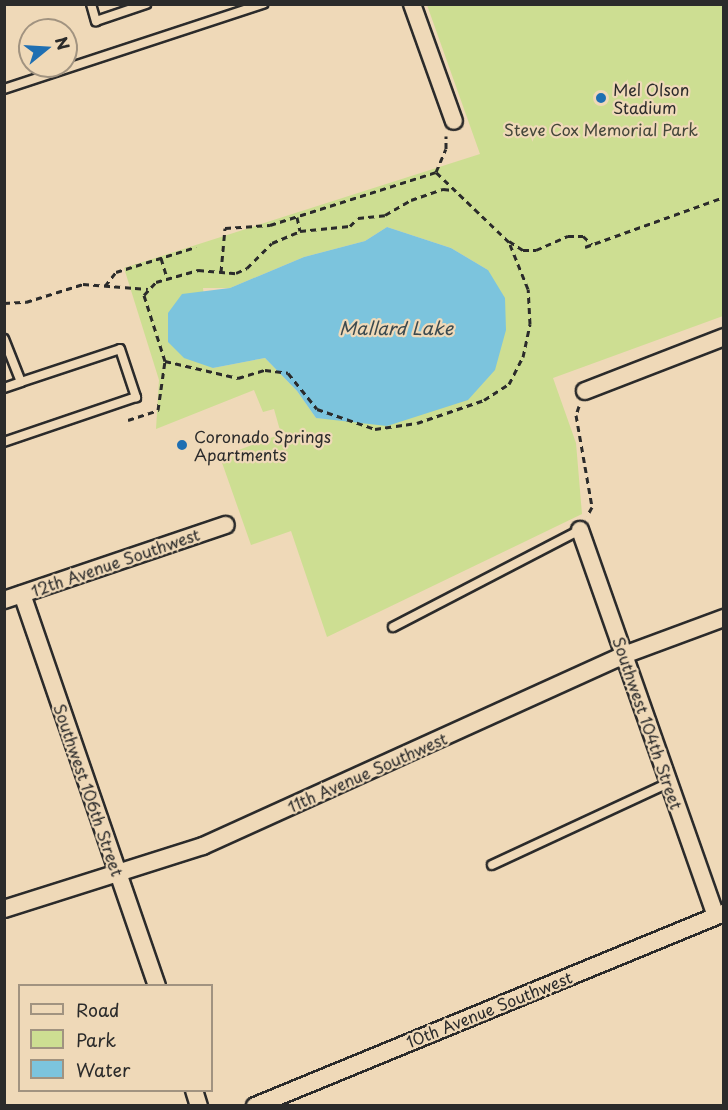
<!DOCTYPE html>
<style>
body{margin:0}
#map{position:relative;width:728px;height:1110px;overflow:hidden;background:#efd9b8;font-family:"Playpen Sans",sans-serif}
div>[style]{position:absolute}
.green>*{inset:0;background:#cdde92}
.water>*{inset:0;background:#7cc4dd}
.path>*{height:3px;margin-top:-1.5px;transform-origin:0;background:repeating-linear-gradient(90deg,#2b2b2b 0 6px,transparent 0 10.5px)}
.roads{filter:drop-shadow(2px 0 #2b2b2b) drop-shadow(-2px 0 #2b2b2b) drop-shadow(0 2px #2b2b2b) drop-shadow(0 -2px #2b2b2b)}
.lane>*{height:8px;margin:-4px;padding:0 4px;transform-origin:4px;border-radius:4px;background:#efd9b8}
.street>*{height:16px;margin:-8px;padding:0 8px;transform-origin:8px;border-radius:8px;background:#efd9b8}
.dots>*{width:16px;height:16px;translate:-50% -50%;box-sizing:border-box;border:3px solid #efd9b8;border-radius:50%}
span{translate:-50% -50%;white-space:nowrap;text-align:center;line-height:1.15;-webkit-text-stroke:4.5px #efd9b8;paint-order:stroke}
.poi-label{font-size:16px;color:#2b2b2b}
.left{translate:0 -50%;text-align:left}
.park-label{font-size:16px;color:#43463a}
.street-label{font-size:16px;color:#2b2b2b}
.water-label{font-size:18px;color:#3b4a4f;font-style:italic}
.frame{position:absolute;inset:0;border:6px solid #2b2b2b;pointer-events:none}
.legend{position:absolute;left:18px;top:984px;width:195px;height:108px;box-sizing:border-box;background:#efd9b8;border:2px solid #a19380;margin:0;padding:8px 10px;list-style:none;font-size:18px;color:#2b2b2b}
.legend li{display:flex;align-items:center;gap:12px;height:30px}
.legend b{width:30px;border:2px solid #a19380}
.north{position:absolute;left:18px;top:18px;width:60px;height:60px;box-sizing:border-box;background:#efd9b8;border:2px solid #a19380;border-radius:50%;rotate:72deg;font-size:16px;font-weight:700;line-height:24px;text-align:center;color:#2b2b2b}
.north::after{content:'';display:block;margin:auto;width:21px;height:27px;background:#1f6fb2;clip-path:polygon(50% 0,100% 100%,50% 72%,0 100%)}
</style>
<div id="map">
<div class="green">
<div style="clip-path:polygon(evenodd,427px 5px,723px 5px,723px 316px,553px 378px,576px 443px,582px 514px,327px 637px,291px 531px,251px 545px,220px 457px,281px 434px,274px 409px,263px 412px,254px 390px,156px 429px,159px 380px,124px 268px,480px 154px,427px 5px,387px 227px,451px 248px,488px 270px,350px 420px,316px 418px,297px 391px,265px 358px,213px 368px,203px 288px,230px 288px,304px 257px,365px 241px,387px 227px)"></div>
</div>
<div class="water">
<div style="clip-path:polygon(387px 227px,451px 248px,488px 270px,505px 298px,506px 330px,495px 370px,468px 400px,387px 426px,316px 418px,297px 391px,265px 358px,213px 368px,184px 358px,168px 342px,168px 313px,182px 294px,230px 288px,304px 257px,365px 241px)"></div>
</div>
<div class="path">
<div style="left:297px;top:217px;width:14px;rotate:78deg"></div>
<div style="left:509px;top:241px;width:17px;rotate:33deg"></div>
<div style="left:523px;top:250px;width:13px"></div>
<div style="left:536px;top:250px;width:35px;rotate:-24deg"></div>
<div style="left:568px;top:236px;width:15px"></div>
<div style="left:583px;top:236px;width:12px;rotate:42deg"></div>
<div style="left:585px;top:247px;width:148px;rotate:-19.8deg"></div>
<div style="left:161px;top:258px;width:21px;rotate:73deg"></div>
<div style="left:221px;top:272px;width:44px;rotate:-84.8deg"></div>
<div style="left:225px;top:228px;width:45px;rotate:-3.8deg"></div>
<div style="left:270px;top:225px;width:174px;rotate:-17.7deg"></div>
<div style="left:105px;top:286px;width:18px;rotate:-52deg"></div>
<div style="left:116px;top:272px;width:84px;rotate:-17.4deg"></div>
<div style="left:4px;top:303px;width:22px;rotate:-3deg"></div>
<div style="left:26px;top:302px;width:60px;rotate:-17.5deg"></div>
<div style="left:83px;top:284px;width:65px;rotate:4.4deg"></div>
<div style="left:165px;top:361px;width:75px;rotate:13.1deg"></div>
<div style="left:238px;top:378px;width:28px;rotate:-17deg"></div>
<div style="left:265px;top:370px;width:23px;rotate:7deg"></div>
<div style="left:288px;top:373px;width:46px;rotate:51.1deg"></div>
<div style="left:317px;top:409px;width:61px;rotate:19deg"></div>
<div style="left:375px;top:429px;width:42px;rotate:-8.1deg"></div>
<div style="left:417px;top:423px;width:71px;rotate:-18.9deg"></div>
<div style="left:484px;top:400px;width:30px;rotate:-33deg"></div>
<div style="left:509px;top:384px;width:30px;rotate:-63deg"></div>
<div style="left:523px;top:357px;width:34px;rotate:-78deg"></div>
<div style="left:530px;top:324px;width:35px;rotate:-93deg"></div>
<div style="left:528px;top:289px;width:51px;rotate:-112deg"></div>
<div style="left:509px;top:242px;width:101px;rotate:-136.2deg"></div>
<div style="left:436px;top:172px;width:25px;rotate:-67deg"></div>
<div style="left:446px;top:149px;width:13px;rotate:-90deg"></div>
<div style="left:579px;top:406px;width:9px;rotate:108deg"></div>
<div style="left:576px;top:415px;width:93px;rotate:80.1deg"></div>
<div style="left:592px;top:507px;width:10px;rotate:119deg"></div>
<div style="left:128px;top:420px;width:32px;rotate:-18deg"></div>
<div style="left:158px;top:410px;width:49px;rotate:-81.9deg"></div>
<div style="left:165px;top:361px;width:69px;rotate:-107.7deg"></div>
<div style="left:144px;top:295px;width:18px;rotate:-47deg"></div>
<div style="left:156px;top:282px;width:44px;rotate:-15.9deg"></div>
<div style="left:198px;top:270px;width:38px;rotate:5deg"></div>
<div style="left:236px;top:273px;width:12px;rotate:-24deg"></div>
<div style="left:247px;top:268px;width:35px;rotate:-45deg"></div>
<div style="left:272px;top:243px;width:30px;rotate:-23deg"></div>
<div style="left:300px;top:231px;width:50px;rotate:-5.7deg"></div>
<div style="left:350px;top:226px;width:11px;rotate:-45deg"></div>
<div style="left:358px;top:218px;width:27px;rotate:-6deg"></div>
<div style="left:385px;top:215px;width:30px;rotate:-30deg"></div>
<div style="left:411px;top:200px;width:34px;rotate:-19deg"></div>
<div style="left:443px;top:189px;width:10px;rotate:6deg"></div>
</div>
<div class="roads">
<div class="lane">
<div style="left:91px;top:4px;width:18px;rotate:74deg"></div>
<div style="left:96px;top:21px;width:53px;rotate:-18.8deg"></div>
<div style="left:4px;top:89px;width:273px;rotate:-18.2deg"></div>
<div style="left:4px;top:339px;width:46px;rotate:68.4deg"></div>
<div style="left:21px;top:382px;width:104px;rotate:-18.4deg"></div>
<div style="left:120px;top:349px;width:51px;rotate:71.6deg"></div>
<div style="left:136px;top:397px;width:139px;rotate:161.2deg"></div>
<div style="left:4px;top:388px;width:18px;rotate:-19deg"></div>
<div style="left:393px;top:627px;width:211px;rotate:-27.4deg"></div>
<div style="left:492px;top:865px;width:195px;rotate:-24.9deg"></div>
</div>
<div class="street">
<div style="left:412px;top:4px;width:124px;rotate:70.3deg"></div>
<div style="left:585px;top:391px;width:149px;rotate:-21.2deg"></div>
<div style="left:580px;top:530px;width:409px;rotate:70.6deg"></div>
<div style="left:22px;top:594px;width:415px;rotate:71deg"></div>
<div style="left:4px;top:600px;width:234px;rotate:-18.7deg"></div>
<div style="left:4px;top:909px;width:209px;rotate:-17.6deg"></div>
<div style="left:203px;top:846px;width:462px;rotate:-24.4deg"></div>
<div style="left:624px;top:655px;width:107px;rotate:-20.3deg"></div>
<div style="left:194px;top:1090px;width:17px;rotate:73deg"></div>
<div style="left:255px;top:1106px;width:507px;rotate:-22.37deg"></div>
</div>
</div>
<div class="dots">
<div style="left:601px;top:98px;background:#1f6fb2"></div>
<div style="left:182px;top:445px;background:#1f6fb2"></div>
</div>
<div class="poi-label">
<span class="left" style="left:613px;top:98px">Mel Olson<br>Stadium</span>
<span class="left" style="left:194px;top:445px">Coronado Springs<br>Apartments</span>
</div>
<div class="park-label">
<span style="left:601px;top:129px">Steve Cox Memorial Park</span>
</div>
<div class="street-label">
<span style="left:115px;top:562px;rotate:-19deg">12th Avenue Southwest</span>
<span style="left:648px;top:723px;rotate:71deg">Southwest 104th Street</span>
<span style="left:367px;top:772px;rotate:-24deg">11th Avenue Southwest</span>
<span style="left:89px;top:790px;rotate:71deg">Southwest 106th Street</span>
<span style="left:489px;top:1009px;rotate:-22deg">10th Avenue Southwest</span>
</div>
<div class="water-label">
<span style="left:396px;top:328px">Mallard Lake</span>
</div>
<div class="frame"></div>
<ul class="legend">
<li><b style="height:8px;background:#efd9b8"></b>Road</li>
<li><b style="height:16px;background:#cdde92"></b>Park</li>
<li><b style="height:16px;background:#7cc4dd"></b>Water</li>
</ul>
<div class="north">N</div>
</div>
